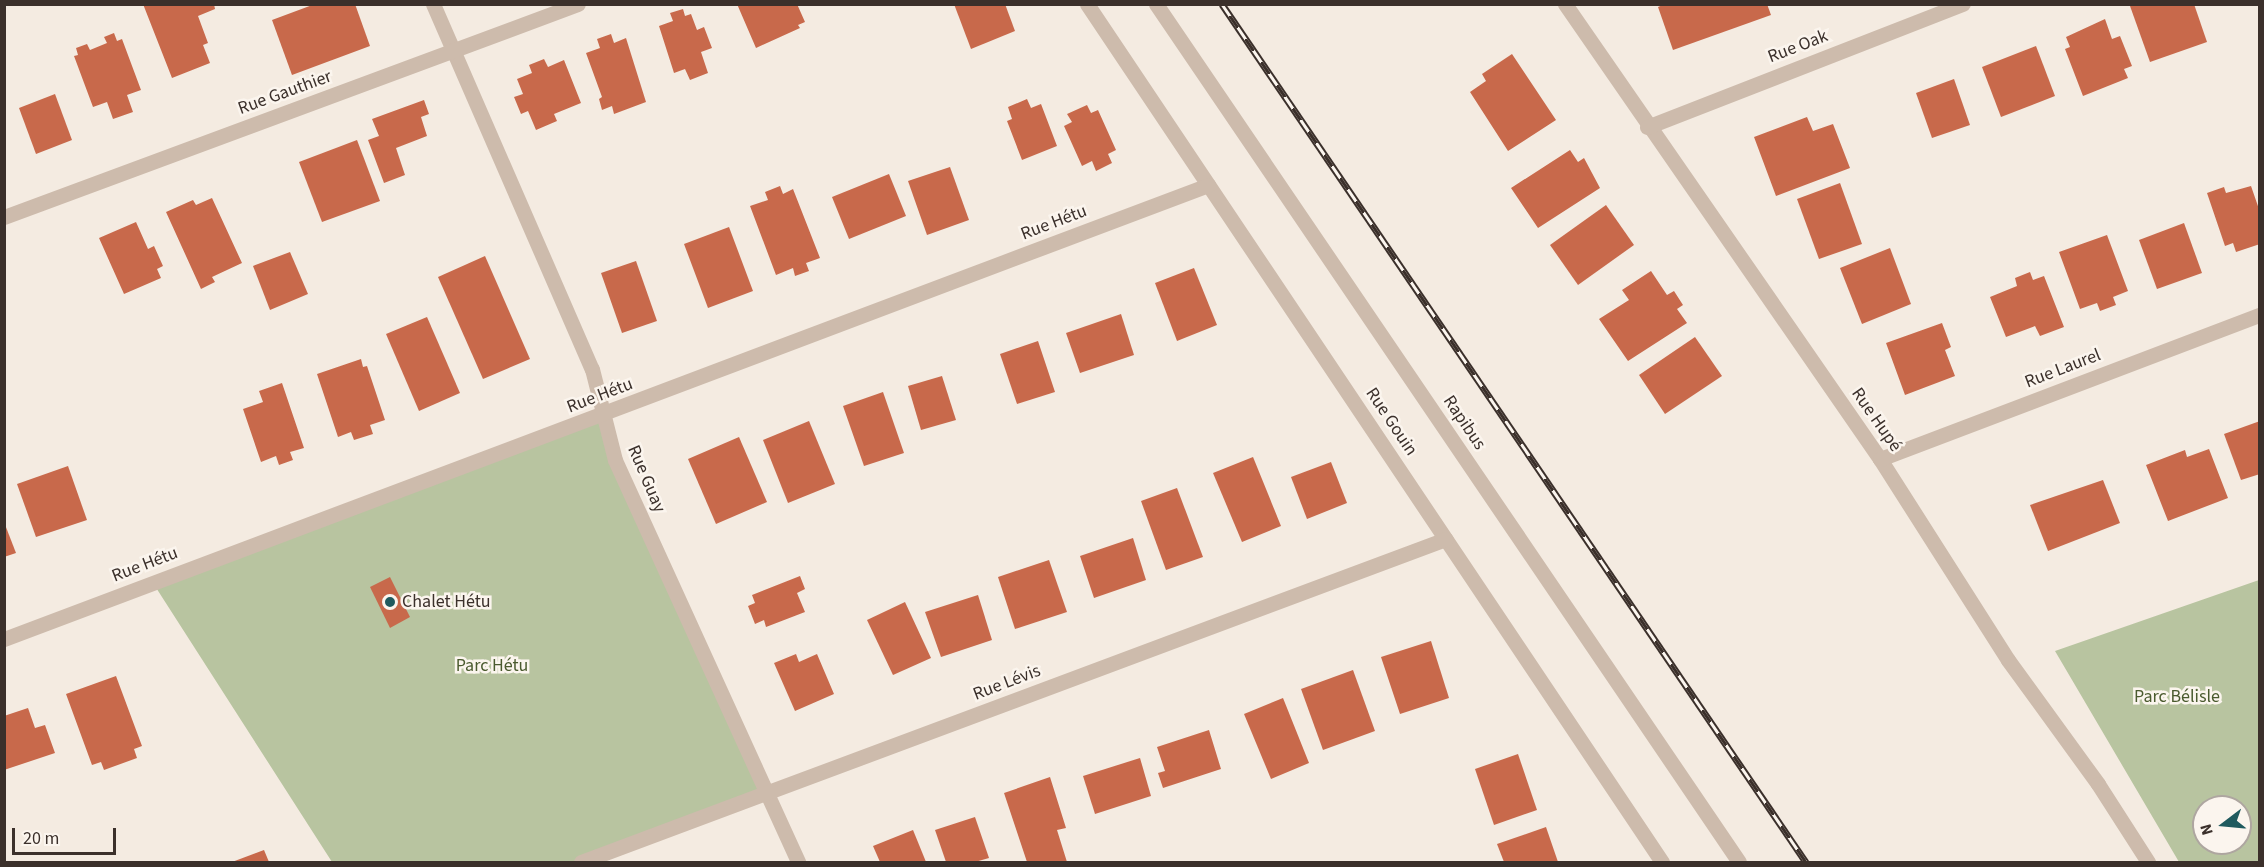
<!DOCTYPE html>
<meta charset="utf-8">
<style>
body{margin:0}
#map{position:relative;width:2264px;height:867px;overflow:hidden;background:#f4ebe1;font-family:"Source Sans 3",sans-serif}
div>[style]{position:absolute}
.green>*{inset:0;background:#b8c4a0}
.building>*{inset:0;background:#c8694b}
.lane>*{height:15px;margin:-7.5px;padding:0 7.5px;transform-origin:7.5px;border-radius:7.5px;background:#cdbbac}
.street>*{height:15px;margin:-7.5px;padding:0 7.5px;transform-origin:7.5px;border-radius:7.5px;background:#cdbbac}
.rail>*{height:7px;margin-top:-3.5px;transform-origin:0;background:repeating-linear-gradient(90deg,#fbf5ee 0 14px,#3b302b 0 28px);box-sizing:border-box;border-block:2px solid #3b302b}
.dots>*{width:16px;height:16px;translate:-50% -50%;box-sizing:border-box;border:3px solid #fbf5ee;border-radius:50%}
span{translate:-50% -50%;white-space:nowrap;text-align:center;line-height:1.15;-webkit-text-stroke:5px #fbf5ee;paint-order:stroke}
.street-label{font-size:18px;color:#3b302b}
.poi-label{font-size:18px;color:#3b302b}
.left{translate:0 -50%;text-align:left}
.park-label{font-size:18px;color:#4a5a2e}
.frame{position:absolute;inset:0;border:6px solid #3b302b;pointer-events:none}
.north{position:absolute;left:2192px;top:795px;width:60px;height:60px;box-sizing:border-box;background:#fbf5ee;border:2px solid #aea6a0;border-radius:50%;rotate:254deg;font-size:16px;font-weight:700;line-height:24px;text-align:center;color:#3b302b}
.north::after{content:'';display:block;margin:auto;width:21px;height:27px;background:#1f5a5e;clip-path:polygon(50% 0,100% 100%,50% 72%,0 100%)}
.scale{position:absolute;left:12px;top:828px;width:104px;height:27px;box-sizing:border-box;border:3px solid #3b302b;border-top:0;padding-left:8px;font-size:18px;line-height:21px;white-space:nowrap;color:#3b302b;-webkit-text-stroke:4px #fbf5ee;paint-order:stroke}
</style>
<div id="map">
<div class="green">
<div style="clip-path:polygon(604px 416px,615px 460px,768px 793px,581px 862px,332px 862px,153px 583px)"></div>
<div style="clip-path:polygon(evenodd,2259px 580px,2259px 862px,2179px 862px,2055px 651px,2259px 580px,2204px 807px,2240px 807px,2240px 843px,2204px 843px,2204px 807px)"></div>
</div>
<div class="building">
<div style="clip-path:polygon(143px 4px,214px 4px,215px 9px,198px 16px,208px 43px,203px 45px,210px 63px,172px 78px)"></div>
<div style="clip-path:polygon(315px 4px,355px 4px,370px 46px,292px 75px,272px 20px)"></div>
<div style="clip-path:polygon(737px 4px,797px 4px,805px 22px,798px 25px,800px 28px,756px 48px)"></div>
<div style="clip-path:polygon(954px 4px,1005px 4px,1015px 31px,971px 49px)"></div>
<div style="clip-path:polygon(1665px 4px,1767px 4px,1771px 15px,1673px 50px,1658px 7px)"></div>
<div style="clip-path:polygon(2135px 4px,2194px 4px,2207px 42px,2150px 62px,2130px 6px)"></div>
<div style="clip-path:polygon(683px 9px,685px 16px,691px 14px,697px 30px,704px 27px,712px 48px,701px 52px,708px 73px,690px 80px,685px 69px,674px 73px,659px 26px,673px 21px,670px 13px)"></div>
<div style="clip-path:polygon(2105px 19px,2112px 39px,2120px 36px,2132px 66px,2124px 69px,2128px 78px,2083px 96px,2065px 49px,2070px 47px,2066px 37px)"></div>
<div style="clip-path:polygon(114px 33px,117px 41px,122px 39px,141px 90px,127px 95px,133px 112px,113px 119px,107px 102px,93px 107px,74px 56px,78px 55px,76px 48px,87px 44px,90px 50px,107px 43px,104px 37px)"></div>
<div style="clip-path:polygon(611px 34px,614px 43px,626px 38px,646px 102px,614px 114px,612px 106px,602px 110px,599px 99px,602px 97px,586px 53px,600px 48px,597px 39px)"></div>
<div style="clip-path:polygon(2036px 46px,2055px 96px,2001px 117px,1982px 67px)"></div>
<div style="clip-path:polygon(1512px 54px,1556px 120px,1508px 151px,1470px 92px,1486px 81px,1482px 74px)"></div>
<div style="clip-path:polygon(544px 59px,548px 67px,564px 60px,581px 103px,554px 114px,557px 121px,536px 130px,528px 111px,521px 114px,514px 97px,523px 94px,517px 79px,532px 73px,529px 65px)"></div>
<div style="clip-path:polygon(1954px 79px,1970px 125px,1932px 138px,1916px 93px)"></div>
<div style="clip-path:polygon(55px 94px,72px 140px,36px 154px,19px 108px)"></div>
<div style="clip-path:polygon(1027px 99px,1031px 108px,1041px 104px,1057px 146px,1022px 160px,1007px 121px,1012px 119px,1008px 107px)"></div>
<div style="clip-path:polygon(424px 100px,429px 114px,421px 117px,427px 136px,396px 148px,405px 175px,384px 183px,368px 140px,379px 136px,372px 119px)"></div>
<div style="clip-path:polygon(1087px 105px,1091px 113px,1098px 110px,1116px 150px,1108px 154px,1112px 163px,1096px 171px,1092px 161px,1082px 166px,1064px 126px,1072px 122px,1067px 114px)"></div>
<div style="clip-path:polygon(1807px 117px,1813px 131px,1833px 124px,1850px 168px,1776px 196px,1754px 137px)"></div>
<div style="clip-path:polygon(357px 140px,380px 201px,322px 222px,299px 162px)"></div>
<div style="clip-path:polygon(1570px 150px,1578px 162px,1584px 158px,1600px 188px,1538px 228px,1511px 188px)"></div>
<div style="clip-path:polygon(950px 167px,969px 220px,927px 235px,908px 181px)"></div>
<div style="clip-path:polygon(889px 174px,906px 216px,849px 239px,832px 197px)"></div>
<div style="clip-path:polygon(1840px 183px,1862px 244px,1819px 259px,1797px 199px)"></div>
<div style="clip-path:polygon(780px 186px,783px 194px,793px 189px,820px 258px,806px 263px,809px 271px,795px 276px,793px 268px,776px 275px,750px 206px,768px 200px,765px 192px)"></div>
<div style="clip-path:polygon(2251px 186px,2260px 212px,2260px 244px,2236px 252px,2233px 243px,2225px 246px,2207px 193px,2224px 187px,2226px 193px)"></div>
<div style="clip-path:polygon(212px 198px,242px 263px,212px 277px,215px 282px,201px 289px,166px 212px,193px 200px,196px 205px)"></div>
<div style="clip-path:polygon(1606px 205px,1634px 245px,1578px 285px,1550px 245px)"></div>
<div style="clip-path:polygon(136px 222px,148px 249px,154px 246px,163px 266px,157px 269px,161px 278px,124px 294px,99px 238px)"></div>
<div style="clip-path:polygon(2184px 223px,2202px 273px,2157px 289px,2139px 240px)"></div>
<div style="clip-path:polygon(729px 227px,753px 291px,708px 308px,684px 244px)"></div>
<div style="clip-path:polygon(2107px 235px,2128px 291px,2113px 297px,2116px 305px,2100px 311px,2097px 303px,2080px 309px,2059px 252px)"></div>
<div style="clip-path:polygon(1890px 248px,1911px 304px,1862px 324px,1840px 268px)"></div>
<div style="clip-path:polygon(290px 252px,308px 294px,270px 310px,253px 266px)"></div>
<div style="clip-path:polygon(485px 256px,530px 359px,483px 379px,438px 277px)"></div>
<div style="clip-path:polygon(636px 261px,657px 321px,622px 333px,601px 273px)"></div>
<div style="clip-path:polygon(1194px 268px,1217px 325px,1177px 341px,1155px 283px)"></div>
<div style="clip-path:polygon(1651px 271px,1667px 295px,1674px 291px,1683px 305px,1677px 309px,1687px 323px,1628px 361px,1599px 319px,1629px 300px,1622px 290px)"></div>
<div style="clip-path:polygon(2030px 272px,2033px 280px,2044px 276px,2064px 327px,2040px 336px,2035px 326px,2006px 337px,1990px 297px,2017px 286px,2015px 278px)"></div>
<div style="clip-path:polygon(1121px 314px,1134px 355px,1080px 373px,1066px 333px)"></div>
<div style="clip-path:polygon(427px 317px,460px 393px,419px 411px,386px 334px)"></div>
<div style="clip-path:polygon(1942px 323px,1951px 347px,1945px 350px,1955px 376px,1905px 395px,1886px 343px)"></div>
<div style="clip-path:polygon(1695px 337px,1722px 376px,1665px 414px,1639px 375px)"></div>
<div style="clip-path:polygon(1038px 341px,1055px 392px,1017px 404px,1000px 354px)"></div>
<div style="clip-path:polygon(361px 359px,363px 367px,367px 366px,385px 420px,370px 425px,373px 434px,354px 440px,351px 432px,338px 437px,317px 374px)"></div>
<div style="clip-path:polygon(942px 376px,956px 420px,921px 430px,908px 386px)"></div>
<div style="clip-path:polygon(282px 383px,304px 448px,290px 452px,293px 460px,279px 465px,276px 456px,261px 462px,243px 409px,263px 402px,259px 391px)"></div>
<div style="clip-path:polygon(883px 392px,904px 453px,864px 466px,843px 406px)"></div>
<div style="clip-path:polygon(809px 421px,835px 484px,788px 503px,763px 440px)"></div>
<div style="clip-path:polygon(2260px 421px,2260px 474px,2241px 480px,2224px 434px)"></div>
<div style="clip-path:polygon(739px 437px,767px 502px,716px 524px,688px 459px)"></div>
<div style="clip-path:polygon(2209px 449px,2228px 498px,2168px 521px,2146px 465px,2185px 450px,2187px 457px)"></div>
<div style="clip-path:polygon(1253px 457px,1281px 526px,1242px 542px,1213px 473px)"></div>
<div style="clip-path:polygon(1331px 462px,1347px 503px,1307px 519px,1291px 477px)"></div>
<div style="clip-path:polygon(68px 466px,87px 520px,36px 537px,17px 484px)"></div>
<div style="clip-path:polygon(2103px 480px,2120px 523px,2048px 551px,2030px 505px)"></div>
<div style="clip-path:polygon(1177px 488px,1203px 557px,1166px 570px,1141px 501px)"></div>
<div style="clip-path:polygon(4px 522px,16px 553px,4px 557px)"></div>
<div style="clip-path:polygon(1133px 538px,1146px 580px,1094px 598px,1080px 556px)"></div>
<div style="clip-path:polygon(1049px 560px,1067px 612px,1015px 629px,998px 577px)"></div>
<div style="clip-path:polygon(800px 576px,805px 589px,797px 593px,805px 612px,766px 627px,764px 620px,755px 624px,748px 606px,755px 603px,752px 595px)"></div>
<div style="clip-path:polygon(390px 577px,410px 617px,390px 628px,370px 587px)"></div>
<div style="clip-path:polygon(978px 595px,992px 640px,941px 657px,925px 612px)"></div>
<div style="clip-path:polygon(905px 602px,931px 658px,893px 675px,867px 620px)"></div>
<div style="clip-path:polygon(1431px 641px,1449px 698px,1400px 714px,1381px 657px)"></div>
<div style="clip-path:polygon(796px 654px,799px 662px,817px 654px,834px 694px,795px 711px,774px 663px)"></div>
<div style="clip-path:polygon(1353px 670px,1375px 731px,1323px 750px,1301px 689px)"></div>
<div style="clip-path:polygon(116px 676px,142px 746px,134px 749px,137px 758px,104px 770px,101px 762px,92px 765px,66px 694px)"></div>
<div style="clip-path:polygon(1283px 698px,1309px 763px,1271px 779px,1244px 714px)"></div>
<div style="clip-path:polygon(28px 708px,35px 728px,45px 725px,55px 753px,4px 770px,4px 716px)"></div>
<div style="clip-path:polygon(1209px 730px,1221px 769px,1163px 788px,1158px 773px,1165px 771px,1157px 747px)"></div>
<div style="clip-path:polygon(1518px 754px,1537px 810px,1494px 825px,1475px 769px)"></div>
<div style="clip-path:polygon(1140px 758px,1151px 796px,1095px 814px,1083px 776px)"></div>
<div style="clip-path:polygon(1050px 777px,1066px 828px,1057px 830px,1067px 862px,1027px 862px,1004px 793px)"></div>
<div style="clip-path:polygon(975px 817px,989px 858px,975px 862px,946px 862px,935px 830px)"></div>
<div style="clip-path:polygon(1546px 827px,1558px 862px,1504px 862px,1497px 844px)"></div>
<div style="clip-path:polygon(913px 830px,926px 862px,880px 862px,873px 846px)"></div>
<div style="clip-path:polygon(264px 850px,269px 862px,232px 862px)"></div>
</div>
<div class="lane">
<div style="left:1156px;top:4px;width:1037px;rotate:55.8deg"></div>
</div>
<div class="street">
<div style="left:433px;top:4px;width:398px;rotate:66.5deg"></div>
<div style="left:592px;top:369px;width:94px;rotate:75.8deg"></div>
<div style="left:615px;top:460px;width:442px;rotate:65.5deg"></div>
<div style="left:1087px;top:4px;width:1033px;rotate:56.17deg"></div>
<div style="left:1565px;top:4px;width:553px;rotate:55.3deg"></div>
<div style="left:1880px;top:459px;width:238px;rotate:57.5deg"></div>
<div style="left:2008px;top:660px;width:153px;rotate:54deg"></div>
<div style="left:2098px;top:784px;width:93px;rotate:57.3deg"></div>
<div style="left:1647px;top:127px;width:339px;rotate:-21.3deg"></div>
<div style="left:4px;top:217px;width:612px;rotate:-20.36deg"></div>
<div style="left:1880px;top:459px;width:406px;rotate:-20.8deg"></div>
<div style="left:4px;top:639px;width:1287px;rotate:-20.66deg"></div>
<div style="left:581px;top:862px;width:923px;rotate:-20.48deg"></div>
</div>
<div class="rail">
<div style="left:1222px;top:4px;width:1038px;rotate:55.76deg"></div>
</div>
<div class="dots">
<div style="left:390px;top:602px;background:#1f5a5e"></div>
</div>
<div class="street-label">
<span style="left:1798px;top:47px;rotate:-21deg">Rue Oak</span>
<span style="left:285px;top:93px;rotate:-20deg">Rue Gauthier</span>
<span style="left:1054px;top:223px;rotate:-21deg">Rue Hétu</span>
<span style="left:2063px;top:369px;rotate:-21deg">Rue Laurel</span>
<span style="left:600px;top:396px;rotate:-21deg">Rue Hétu</span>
<span style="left:1876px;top:420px;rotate:55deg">Rue Hupé</span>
<span style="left:1391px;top:422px;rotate:56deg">Rue Gouin</span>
<span style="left:1464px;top:423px;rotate:56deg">Rapibus</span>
<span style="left:646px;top:479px;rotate:67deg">Rue Guay</span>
<span style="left:145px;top:565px;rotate:-21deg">Rue Hétu</span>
<span style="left:1007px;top:683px;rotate:-21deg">Rue Lévis</span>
</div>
<div class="poi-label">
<span class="left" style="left:402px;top:602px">Chalet Hétu</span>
</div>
<div class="park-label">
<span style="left:492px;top:666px">Parc Hétu</span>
<span style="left:2177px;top:697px">Parc Bélisle</span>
</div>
<div class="frame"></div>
<div class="north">N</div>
<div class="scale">20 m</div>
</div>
